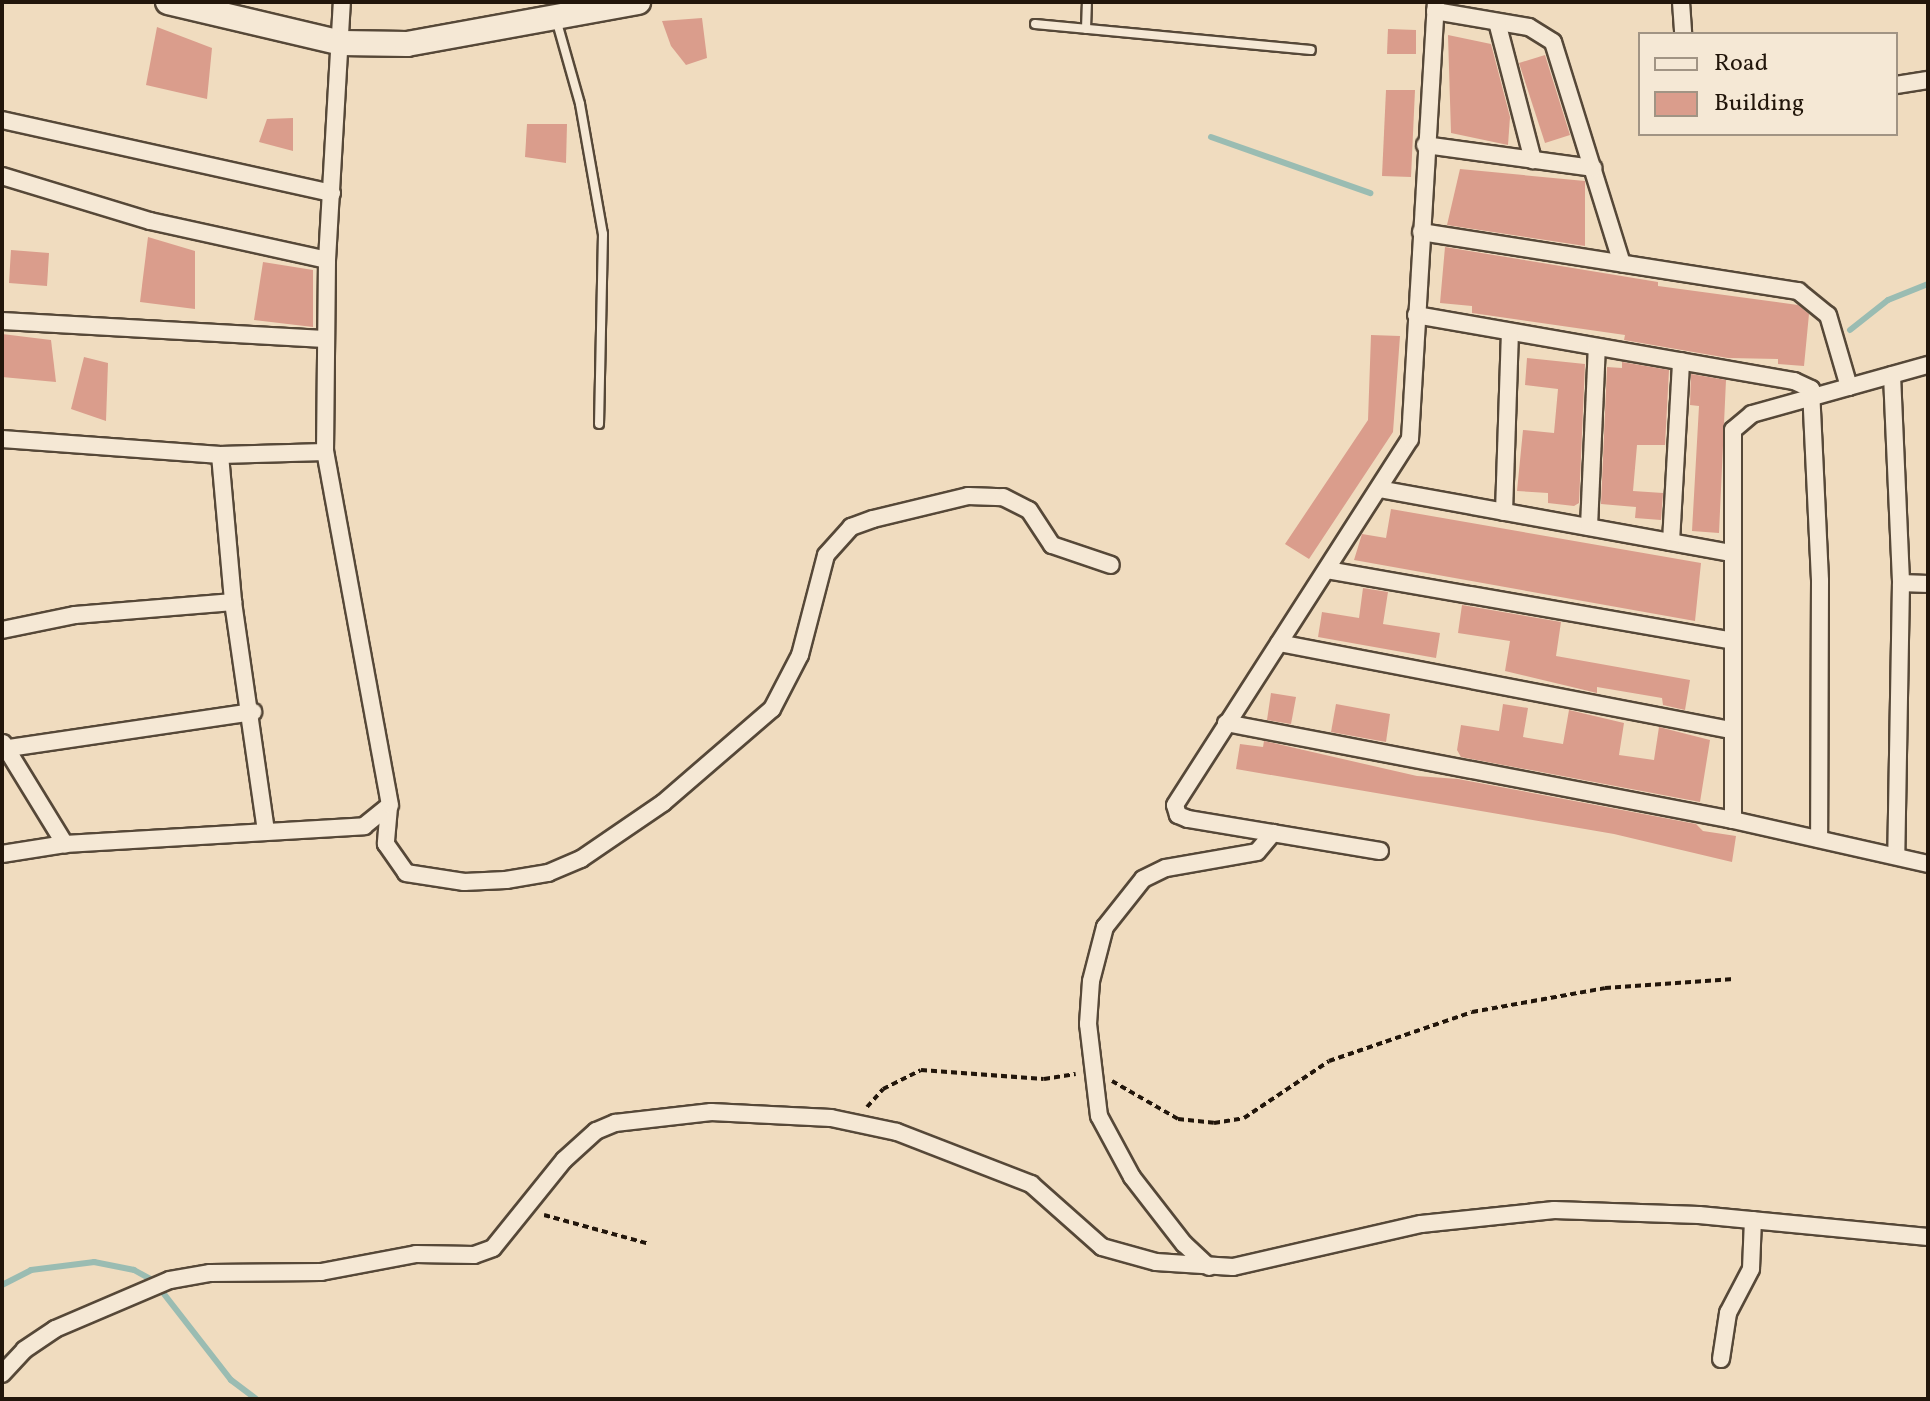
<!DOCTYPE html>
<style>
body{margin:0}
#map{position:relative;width:1930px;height:1401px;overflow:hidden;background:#f0dcbf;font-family:Vollkorn,serif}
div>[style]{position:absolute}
.stream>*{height:6px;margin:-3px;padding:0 3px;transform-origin:3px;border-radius:3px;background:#9abcb2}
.building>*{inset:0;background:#da9d8c}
.path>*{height:4px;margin-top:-2px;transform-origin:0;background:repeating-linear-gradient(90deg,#22160b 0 6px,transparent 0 10px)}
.roads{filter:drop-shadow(2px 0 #564838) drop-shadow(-2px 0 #564838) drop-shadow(0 2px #564838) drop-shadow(0 -2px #564838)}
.lane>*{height:8px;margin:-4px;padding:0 4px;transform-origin:4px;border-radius:4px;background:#f5e8d5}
.street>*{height:16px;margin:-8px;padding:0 8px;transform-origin:8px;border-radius:8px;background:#f5e8d5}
.secondary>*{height:24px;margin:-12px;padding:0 12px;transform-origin:12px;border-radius:12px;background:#f5e8d5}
span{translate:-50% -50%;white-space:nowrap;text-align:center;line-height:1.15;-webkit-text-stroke:6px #f5e8d5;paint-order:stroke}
.frame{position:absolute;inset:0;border:4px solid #22160b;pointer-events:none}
.legend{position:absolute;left:1638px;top:32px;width:260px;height:104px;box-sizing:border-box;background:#f5e8d5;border:2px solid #a19484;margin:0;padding:10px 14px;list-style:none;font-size:24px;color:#22160b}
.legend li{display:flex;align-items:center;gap:16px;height:40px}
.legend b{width:40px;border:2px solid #a19484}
</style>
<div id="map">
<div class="stream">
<div style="left:1211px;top:137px;width:169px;rotate:19.4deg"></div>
<div style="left:1850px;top:330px;width:48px;rotate:-38.3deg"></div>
<div style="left:1888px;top:300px;width:43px;rotate:-21.8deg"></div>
<div style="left:2px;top:1285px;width:33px;rotate:-27deg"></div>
<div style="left:31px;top:1270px;width:64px;rotate:-7.2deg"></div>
<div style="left:94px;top:1262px;width:41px;rotate:11.3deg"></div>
<div style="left:134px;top:1270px;width:18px;rotate:29deg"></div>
<div style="left:164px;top:1294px;width:109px;rotate:52.1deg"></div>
<div style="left:231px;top:1380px;width:31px;rotate:37deg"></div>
</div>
<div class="building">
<div style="clip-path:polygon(702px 18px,707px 58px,686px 65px,671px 46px,662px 21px)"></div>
<div style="clip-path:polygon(157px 27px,212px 48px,207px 99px,146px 85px)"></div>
<div style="clip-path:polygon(1388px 29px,1416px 30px,1416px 54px,1387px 54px)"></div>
<div style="clip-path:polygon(1448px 35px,1491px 44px,1510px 117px,1508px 145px,1451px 133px)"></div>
<div style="clip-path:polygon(1545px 55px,1570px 135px,1545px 143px,1519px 63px)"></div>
<div style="clip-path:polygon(1386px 90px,1415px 90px,1411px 177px,1382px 176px)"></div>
<div style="clip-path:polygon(293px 118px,293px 151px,259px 142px,267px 119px)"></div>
<div style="clip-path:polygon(527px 124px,567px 124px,566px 163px,525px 157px)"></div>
<div style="clip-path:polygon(1460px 169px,1585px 181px,1585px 246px,1447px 225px)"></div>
<div style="clip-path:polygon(148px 237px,195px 251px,195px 309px,140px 302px)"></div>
<div style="clip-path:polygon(1445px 247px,1658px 282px,1658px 286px,1798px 305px,1809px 314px,1804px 366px,1778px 364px,1778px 359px,1728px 358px,1624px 340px,1625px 335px,1472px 313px,1472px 306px,1440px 303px)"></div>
<div style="clip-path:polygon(11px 250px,49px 253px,47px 286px,9px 283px)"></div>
<div style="clip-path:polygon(263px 262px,313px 270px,313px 327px,254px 320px)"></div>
<div style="clip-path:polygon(2px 334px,51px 340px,56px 382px,2px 377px)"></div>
<div style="clip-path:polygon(1371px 335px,1400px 336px,1393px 432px,1309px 559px,1285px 544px,1368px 420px)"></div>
<div style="clip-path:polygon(84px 357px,108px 363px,106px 421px,71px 409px)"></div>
<div style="clip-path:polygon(1527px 358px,1585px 364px,1579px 503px,1574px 506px,1548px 503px,1548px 493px,1517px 491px,1523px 430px,1554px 433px,1558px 389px,1525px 385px)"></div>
<div style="clip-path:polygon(1622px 362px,1669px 370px,1665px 445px,1637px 445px,1633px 491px,1663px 493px,1661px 520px,1635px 518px,1636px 507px,1601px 504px,1607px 367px,1622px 368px)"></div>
<div style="clip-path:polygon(1691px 374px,1726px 380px,1719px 533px,1692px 531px,1699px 406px,1690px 405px)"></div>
<div style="clip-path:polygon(1391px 509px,1701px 563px,1695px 621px,1354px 560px,1362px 534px,1386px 538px)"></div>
<div style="clip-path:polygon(1363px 588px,1388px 592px,1383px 624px,1440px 633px,1436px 658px,1318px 637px,1322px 612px,1359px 618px)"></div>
<div style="clip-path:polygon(1462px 605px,1561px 622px,1556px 656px,1690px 680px,1685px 710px,1663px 705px,1662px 698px,1597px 687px,1597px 693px,1505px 671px,1510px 641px,1458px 633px)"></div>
<div style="clip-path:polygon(1271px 693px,1296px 697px,1291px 724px,1267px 720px)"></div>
<div style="clip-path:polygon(1336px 704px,1390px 714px,1386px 742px,1331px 732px)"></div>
<div style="clip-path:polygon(1503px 704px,1528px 708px,1523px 737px,1563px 744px,1569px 710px,1624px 723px,1619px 755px,1654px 760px,1659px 727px,1710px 740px,1700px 802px,1461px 757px,1457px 750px,1461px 725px,1499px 731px)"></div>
<div style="clip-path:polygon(1264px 741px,1417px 776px,1458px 779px,1696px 824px,1703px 831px,1736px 836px,1732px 862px,1614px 834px,1236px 769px,1240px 744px,1263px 747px)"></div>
</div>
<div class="path">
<div style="left:1112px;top:1081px;width:76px;rotate:29.9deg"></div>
<div style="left:1178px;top:1119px;width:36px;rotate:6deg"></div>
<div style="left:1214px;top:1123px;width:30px;rotate:-9deg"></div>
<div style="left:1244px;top:1118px;width:102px;rotate:-33.8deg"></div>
<div style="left:1329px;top:1061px;width:151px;rotate:-18.9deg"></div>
<div style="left:1472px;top:1012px;width:135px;rotate:-10.2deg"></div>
<div style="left:1605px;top:988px;width:129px;rotate:-4deg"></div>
<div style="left:867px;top:1107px;width:24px;rotate:-48deg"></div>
<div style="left:883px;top:1089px;width:42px;rotate:-26.6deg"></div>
<div style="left:921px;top:1070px;width:123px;rotate:4.2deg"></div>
<div style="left:1044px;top:1079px;width:32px;rotate:-9deg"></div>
<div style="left:544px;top:1215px;width:109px;rotate:15.4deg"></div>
</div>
<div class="roads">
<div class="lane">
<div style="left:556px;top:19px;width:88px;rotate:74.2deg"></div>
<div style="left:580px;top:104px;width:132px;rotate:80deg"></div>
<div style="left:603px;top:234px;width:190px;rotate:91.2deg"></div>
<div style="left:1035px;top:24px;width:277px;rotate:5.4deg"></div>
<div style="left:1086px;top:29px;width:27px;rotate:-88deg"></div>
</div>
<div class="street">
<div style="left:1681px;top:2px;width:32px;rotate:86deg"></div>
<div style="left:1435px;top:11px;width:95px;rotate:9.7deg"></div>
<div style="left:1529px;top:27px;width:28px;rotate:32deg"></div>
<div style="left:1553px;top:42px;width:232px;rotate:72.7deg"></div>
<div style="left:1497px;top:22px;width:143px;rotate:75.4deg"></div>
<div style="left:1896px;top:85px;width:32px;rotate:-9deg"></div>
<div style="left:2px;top:120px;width:338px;rotate:12.5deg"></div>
<div style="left:1425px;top:145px;width:170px;rotate:7.8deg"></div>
<div style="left:2px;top:176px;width:155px;rotate:16.9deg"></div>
<div style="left:150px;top:221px;width:181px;rotate:12.4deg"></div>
<div style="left:1421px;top:232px;width:382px;rotate:8.9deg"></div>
<div style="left:1798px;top:291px;width:38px;rotate:39deg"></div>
<div style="left:1828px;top:315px;width:75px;rotate:73.7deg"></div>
<div style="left:1416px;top:315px;width:384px;rotate:9.9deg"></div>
<div style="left:1794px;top:381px;width:19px;rotate:25deg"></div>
<div style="left:1811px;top:389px;width:192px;rotate:87.3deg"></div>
<div style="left:1820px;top:581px;width:258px;rotate:90.2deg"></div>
<div style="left:2px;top:321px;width:324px;rotate:3.2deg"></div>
<div style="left:1892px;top:375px;width:208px;rotate:87.5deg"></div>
<div style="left:1901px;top:583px;width:273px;rotate:91deg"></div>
<div style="left:2px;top:439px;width:219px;rotate:4.2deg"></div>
<div style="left:220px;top:455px;width:105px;rotate:-1.6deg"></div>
<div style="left:220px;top:455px;width:148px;rotate:84.9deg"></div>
<div style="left:233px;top:602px;width:230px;rotate:81.8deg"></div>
<div style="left:1379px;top:489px;width:359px;rotate:10.3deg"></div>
<div style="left:1504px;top:512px;width:180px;rotate:-88.1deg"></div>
<div style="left:1589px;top:527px;width:180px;rotate:-87.5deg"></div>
<div style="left:1671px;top:542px;width:181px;rotate:-86.8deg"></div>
<div style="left:1327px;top:570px;width:411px;rotate:9.9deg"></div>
<div style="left:1901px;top:583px;width:27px;rotate:2deg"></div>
<div style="left:2px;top:630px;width:75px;rotate:-11.6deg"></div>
<div style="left:75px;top:615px;width:159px;rotate:-4.7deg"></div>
<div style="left:1279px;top:643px;width:461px;rotate:10.9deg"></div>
<div style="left:1226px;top:723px;width:516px;rotate:10.83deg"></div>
<div style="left:1733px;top:820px;width:200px;rotate:12.7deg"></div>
<div style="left:3px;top:743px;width:119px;rotate:58.5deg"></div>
<div style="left:2px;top:749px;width:254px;rotate:-8.4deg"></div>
<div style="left:389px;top:807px;width:37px;rotate:95deg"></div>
<div style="left:386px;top:844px;width:35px;rotate:55deg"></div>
<div style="left:406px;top:873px;width:59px;rotate:8.8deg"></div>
<div style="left:464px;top:882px;width:42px;rotate:-2.7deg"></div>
<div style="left:506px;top:880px;width:43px;rotate:-9.5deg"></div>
<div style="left:548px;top:873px;width:36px;rotate:-23deg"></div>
<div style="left:581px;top:859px;width:99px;rotate:-34.3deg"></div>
<div style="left:663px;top:803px;width:144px;rotate:-40.8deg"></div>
<div style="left:772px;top:709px;width:61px;rotate:-62.6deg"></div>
<div style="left:800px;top:655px;width:103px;rotate:-75.4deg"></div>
<div style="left:826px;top:555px;width:38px;rotate:-48deg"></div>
<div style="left:851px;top:527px;width:23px;rotate:-20deg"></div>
<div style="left:873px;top:519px;width:98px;rotate:-13.6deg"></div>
<div style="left:968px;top:496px;width:35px;rotate:2deg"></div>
<div style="left:1003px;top:497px;width:29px;rotate:27deg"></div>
<div style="left:1029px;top:510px;width:42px;rotate:56.7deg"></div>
<div style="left:1052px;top:545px;width:62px;rotate:18.7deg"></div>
<div style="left:1733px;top:820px;width:390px;rotate:-90deg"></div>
<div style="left:1733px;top:430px;width:25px;rotate:-40deg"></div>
<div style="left:1752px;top:414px;width:183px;rotate:-15.6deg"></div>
<div style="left:1380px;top:851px;width:195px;rotate:-170.5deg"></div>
<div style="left:1188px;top:819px;width:11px;rotate:-158deg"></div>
<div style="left:1178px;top:815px;width:10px;rotate:-107deg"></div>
<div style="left:1175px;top:805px;width:435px;rotate:-57.3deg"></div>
<div style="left:1410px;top:439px;width:438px;rotate:-86.6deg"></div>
<div style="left:2px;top:854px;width:64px;rotate:-9deg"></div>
<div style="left:65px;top:844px;width:300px;rotate:-3.4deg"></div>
<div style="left:364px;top:826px;width:33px;rotate:-39deg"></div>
<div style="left:390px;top:805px;width:359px;rotate:-100.4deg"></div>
<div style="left:325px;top:452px;width:192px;rotate:-89.4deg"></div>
<div style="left:327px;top:260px;width:258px;rotate:-86.7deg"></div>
<div style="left:1209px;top:1267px;width:34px;rotate:-137deg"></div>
<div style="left:1184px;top:1244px;width:85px;rotate:-127.8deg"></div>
<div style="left:1132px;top:1177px;width:69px;rotate:-118.4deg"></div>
<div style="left:1099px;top:1116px;width:93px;rotate:-96.8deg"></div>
<div style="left:1088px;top:1024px;width:43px;rotate:-86deg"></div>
<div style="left:1091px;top:981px;width:56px;rotate:-75.5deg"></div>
<div style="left:1105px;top:927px;width:61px;rotate:-51.6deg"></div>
<div style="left:1143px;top:879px;width:25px;rotate:-26deg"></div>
<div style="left:1166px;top:868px;width:92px;rotate:-10deg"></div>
<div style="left:1257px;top:852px;width:25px;rotate:-50deg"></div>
<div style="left:1721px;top:1359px;width:47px;rotate:-81.3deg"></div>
<div style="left:1728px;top:1313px;width:50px;rotate:-62.4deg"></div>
<div style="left:1751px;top:1269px;width:49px;rotate:-87.7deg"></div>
<div style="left:2px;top:1374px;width:33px;rotate:-47deg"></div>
<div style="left:24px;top:1350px;width:37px;rotate:-34deg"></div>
<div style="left:55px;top:1329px;width:125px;rotate:-23.1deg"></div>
<div style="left:170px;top:1280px;width:41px;rotate:-9.9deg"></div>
<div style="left:210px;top:1273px;width:111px;rotate:-0.5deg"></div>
<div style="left:321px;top:1272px;width:97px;rotate:-10.7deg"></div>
<div style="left:416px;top:1254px;width:58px;rotate:1deg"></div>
<div style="left:474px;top:1255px;width:20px;rotate:-20deg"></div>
<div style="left:493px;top:1248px;width:113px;rotate:-51.1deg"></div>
<div style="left:564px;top:1160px;width:43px;rotate:-42.2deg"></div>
<div style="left:596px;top:1131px;width:21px;rotate:-23deg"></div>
<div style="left:615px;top:1123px;width:97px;rotate:-6.5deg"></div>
<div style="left:711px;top:1112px;width:120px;rotate:2.9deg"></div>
<div style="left:831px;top:1118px;width:67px;rotate:12deg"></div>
<div style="left:897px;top:1132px;width:144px;rotate:21.2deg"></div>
<div style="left:1031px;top:1184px;width:95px;rotate:41.6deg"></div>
<div style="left:1102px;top:1247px;width:56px;rotate:15.5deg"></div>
<div style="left:1156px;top:1262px;width:77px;rotate:3.7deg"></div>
<div style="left:1233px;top:1267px;width:193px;rotate:-12.9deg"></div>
<div style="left:1421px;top:1224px;width:134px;rotate:-6deg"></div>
<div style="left:1554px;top:1210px;width:145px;rotate:2deg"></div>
<div style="left:1699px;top:1215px;width:230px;rotate:5.5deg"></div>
</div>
<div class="secondary">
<div style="left:168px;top:2px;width:179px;rotate:13.3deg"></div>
<div style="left:342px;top:43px;width:65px;rotate:0.9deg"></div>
<div style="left:407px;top:44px;width:235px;rotate:-10.3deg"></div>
</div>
</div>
<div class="frame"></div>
<ul class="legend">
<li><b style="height:10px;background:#f5e8d5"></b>Road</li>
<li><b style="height:22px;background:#da9d8c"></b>Building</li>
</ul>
</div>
